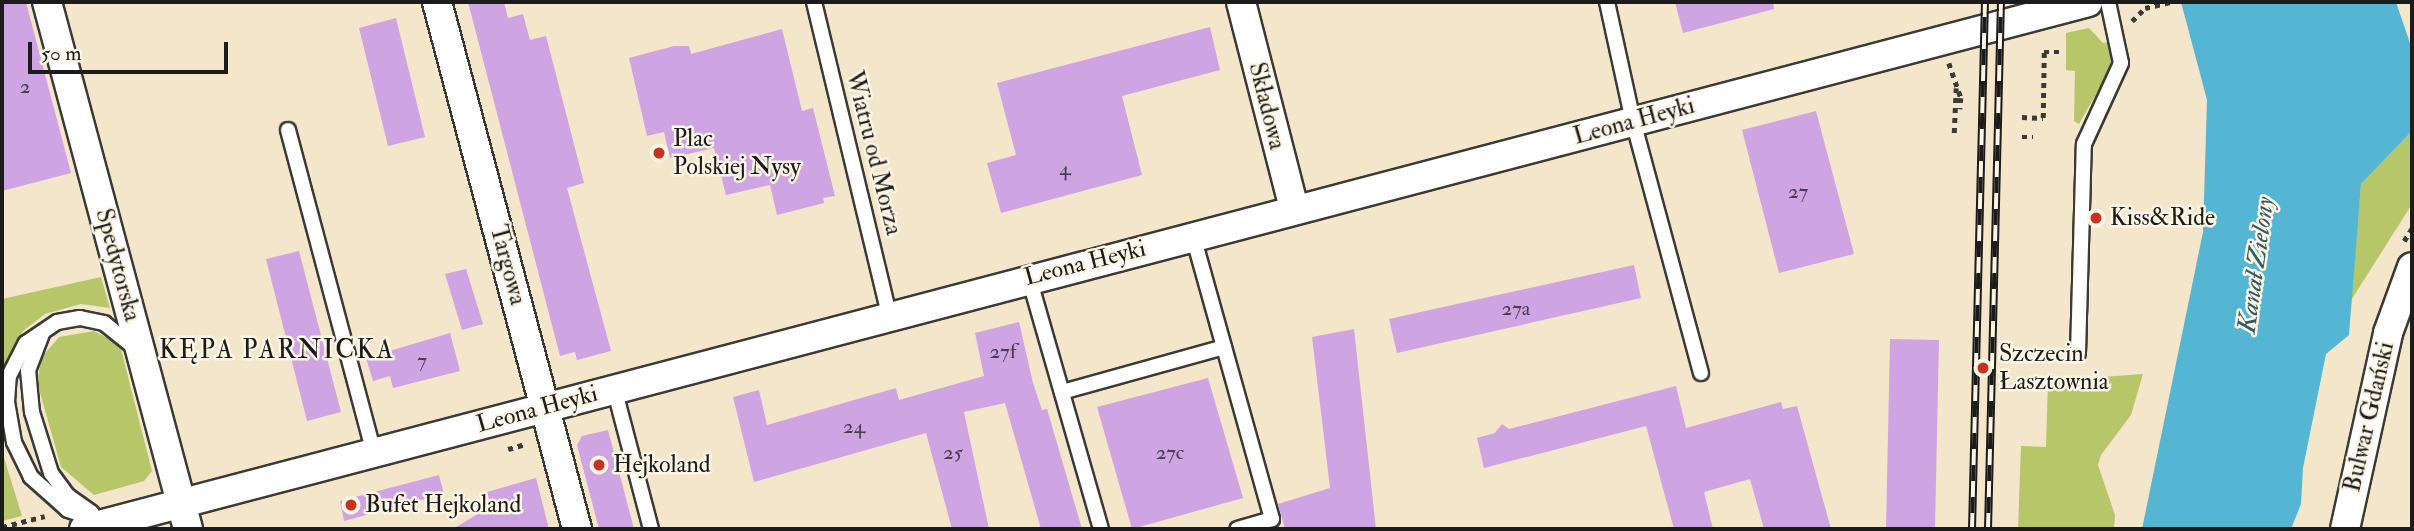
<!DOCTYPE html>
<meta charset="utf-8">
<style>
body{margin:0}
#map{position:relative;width:2414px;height:531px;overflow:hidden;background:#f3e6ca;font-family:"IM FELL Double Pica",serif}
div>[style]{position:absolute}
.green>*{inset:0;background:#b6c669}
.water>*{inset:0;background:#54b6d3}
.building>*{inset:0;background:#cfa4e3}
.path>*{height:4.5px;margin-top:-2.25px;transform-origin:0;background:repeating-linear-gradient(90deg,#3c3a36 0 5px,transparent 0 10px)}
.roads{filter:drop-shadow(2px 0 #3c3a36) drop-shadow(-2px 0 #3c3a36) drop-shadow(0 2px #3c3a36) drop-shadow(0 -2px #3c3a36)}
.lane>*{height:14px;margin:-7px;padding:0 7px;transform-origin:7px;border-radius:7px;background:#fff}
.street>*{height:28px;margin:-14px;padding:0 14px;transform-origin:14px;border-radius:14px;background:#fff}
.rail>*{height:8px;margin-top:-4px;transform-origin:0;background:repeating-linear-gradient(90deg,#fcf5e5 0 16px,#1c1c1c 0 32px);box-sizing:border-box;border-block:2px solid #1c1c1c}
.dots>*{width:19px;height:19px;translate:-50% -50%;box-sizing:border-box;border:4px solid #fcf5e5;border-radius:50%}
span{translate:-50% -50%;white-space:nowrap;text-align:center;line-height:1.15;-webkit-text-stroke:5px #fcf5e5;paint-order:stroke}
.number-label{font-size:21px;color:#493e4e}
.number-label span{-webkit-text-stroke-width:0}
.street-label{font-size:24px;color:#1c1c1c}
.poi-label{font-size:24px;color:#1c1c1c}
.left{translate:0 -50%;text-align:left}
.water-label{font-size:26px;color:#325a65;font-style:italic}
.neighbourhood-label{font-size:26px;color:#1c1c1c;letter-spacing:2px}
.frame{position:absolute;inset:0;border:4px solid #1c1c1c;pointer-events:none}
.scale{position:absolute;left:28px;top:42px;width:200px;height:32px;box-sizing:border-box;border:4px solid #1c1c1c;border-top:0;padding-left:9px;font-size:21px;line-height:24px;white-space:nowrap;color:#1c1c1c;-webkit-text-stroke:5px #fcf5e5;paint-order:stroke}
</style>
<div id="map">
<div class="green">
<div style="clip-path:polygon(2089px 28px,2103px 43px,2110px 42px,2112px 56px,2109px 71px,2079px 124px,2074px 121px,2075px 71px,2066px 70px,2066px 33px)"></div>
<div style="clip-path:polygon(2412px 131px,2412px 204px,2350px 302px,2361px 184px)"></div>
<div style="clip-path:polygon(101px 277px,110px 308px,81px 304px,45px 314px,23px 331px,2px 369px,2px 299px)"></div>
<div style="clip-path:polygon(94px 331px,120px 345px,152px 471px,144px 481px,94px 495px,61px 467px,37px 382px,42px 357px,59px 337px)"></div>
<div style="clip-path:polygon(2143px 374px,2131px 415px,2101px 455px,2098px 465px,2115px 515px,2114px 529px,2018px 529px,2021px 446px,2046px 447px,2048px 381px)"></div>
<div style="clip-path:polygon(2px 451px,22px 516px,2px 521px)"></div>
</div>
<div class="water">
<div style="clip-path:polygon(2181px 2px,2396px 2px,2412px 49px,2412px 131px,2361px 184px,2349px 335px,2326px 354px,2303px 468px,2301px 504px,2291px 529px,2142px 529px,2203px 232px,2207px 100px)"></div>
</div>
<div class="building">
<div style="clip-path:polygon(2px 2px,26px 2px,71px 173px,2px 191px)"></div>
<div style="clip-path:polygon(468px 2px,504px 2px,508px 18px,523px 14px,530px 40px,546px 36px,584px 183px,567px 188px,611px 351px,577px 360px,575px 352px,560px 356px)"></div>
<div style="clip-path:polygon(1675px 2px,1773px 2px,1774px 9px,1683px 33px)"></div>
<div style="clip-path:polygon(396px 18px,425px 137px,388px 146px,359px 28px)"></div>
<div style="clip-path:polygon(1210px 27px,1220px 70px,1122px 96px,1142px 175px,1001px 213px,987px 163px,1016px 155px,997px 83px)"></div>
<div style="clip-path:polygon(782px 29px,802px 111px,813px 108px,835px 196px,823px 198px,824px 203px,777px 215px,770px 185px,726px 195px,714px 148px,670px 158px,664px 132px,647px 136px,629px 58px,674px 46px,689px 46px,691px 54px)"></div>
<div style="clip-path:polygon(1816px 111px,1854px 254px,1779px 273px,1742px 130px)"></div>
<div style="clip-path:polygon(299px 251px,341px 412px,307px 421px,266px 259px)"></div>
<div style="clip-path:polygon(1634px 265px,1641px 298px,1397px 353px,1389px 319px)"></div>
<div style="clip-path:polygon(466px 269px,483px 324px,462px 330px,445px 274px)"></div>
<div style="clip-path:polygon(1019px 322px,1033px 383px,1042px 410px,1047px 409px,1082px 529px,1041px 529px,1005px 403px,964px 412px,989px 529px,952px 529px,926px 433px,754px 482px,733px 397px,759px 390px,767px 425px,896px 388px,899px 400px,984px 376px,975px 333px)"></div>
<div style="clip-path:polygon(1354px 329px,1376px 529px,1285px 529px,1278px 504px,1330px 488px,1312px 337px)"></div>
<div style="clip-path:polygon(450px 333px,460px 371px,393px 388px,390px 376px,373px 381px,366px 358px)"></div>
<div style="clip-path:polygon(1890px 339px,1939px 340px,1935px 529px,1886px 529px)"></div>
<div style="clip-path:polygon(1208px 378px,1243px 498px,1132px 529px,1097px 407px)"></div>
<div style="clip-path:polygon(1676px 386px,1686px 428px,1781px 402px,1783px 409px,1797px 406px,1831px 529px,1764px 529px,1750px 479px,1704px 492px,1713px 529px,1674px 529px,1646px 426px,1484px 468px,1477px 438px,1495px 433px,1502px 424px,1509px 429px)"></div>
<div style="clip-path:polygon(608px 430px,634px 529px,599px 529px,577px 445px,582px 436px)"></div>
<div style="clip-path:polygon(439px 475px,444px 494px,344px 521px,340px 501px)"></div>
<div style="clip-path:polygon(536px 478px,549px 529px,453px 529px,491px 506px,487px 492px)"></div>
</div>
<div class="path">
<div style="left:2132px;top:21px;width:18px;rotate:-45deg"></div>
<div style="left:2145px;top:8px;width:26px;rotate:-13deg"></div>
<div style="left:1949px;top:63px;width:37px;rotate:71deg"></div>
<div style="left:1961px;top:98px;width:11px;rotate:95deg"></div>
<div style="left:2022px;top:117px;width:21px;rotate:3deg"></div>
<div style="left:2043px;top:118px;width:66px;rotate:-89.1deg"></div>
<div style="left:2044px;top:52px;width:16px"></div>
<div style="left:1954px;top:133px;width:45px;rotate:-87.5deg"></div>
<div style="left:2022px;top:137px;width:11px"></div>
<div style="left:2404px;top:241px;width:15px;rotate:-58deg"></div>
<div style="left:508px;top:449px;width:19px;rotate:-16deg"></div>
<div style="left:2px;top:527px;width:44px;rotate:-14.3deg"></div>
</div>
<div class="roads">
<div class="lane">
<div style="left:814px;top:2px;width:321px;rotate:76.5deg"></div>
<div style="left:1607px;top:2px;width:122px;rotate:77.7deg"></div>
<div style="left:1633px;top:121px;width:261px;rotate:74.9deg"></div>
<div style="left:288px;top:130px;width:334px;rotate:75.1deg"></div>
<div style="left:1193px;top:236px;width:294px;rotate:74.4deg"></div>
<div style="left:1272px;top:519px;width:36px;rotate:164deg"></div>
<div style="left:1029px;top:278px;width:261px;rotate:74deg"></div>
<div style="left:42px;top:334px;width:39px;rotate:111deg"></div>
<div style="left:28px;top:370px;width:42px;rotate:84.6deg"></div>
<div style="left:32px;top:412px;width:64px;rotate:72.7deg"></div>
<div style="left:51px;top:473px;width:29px;rotate:54deg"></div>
<div style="left:68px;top:496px;width:29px;rotate:35deg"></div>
<div style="left:2078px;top:353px;width:209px;rotate:-88.4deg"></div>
<div style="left:2084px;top:144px;width:89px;rotate:-65.4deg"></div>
<div style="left:2121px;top:63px;width:62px;rotate:-102deg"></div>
<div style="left:614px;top:388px;width:146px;rotate:75.3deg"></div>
<div style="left:1062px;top:392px;width:168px;rotate:-15.5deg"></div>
<div style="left:97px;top:520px;width:31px;rotate:-161deg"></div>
<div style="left:68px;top:510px;width:50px;rotate:-138.3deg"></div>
<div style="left:31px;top:477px;width:39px;rotate:-116deg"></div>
<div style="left:14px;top:442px;width:41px;rotate:-99.9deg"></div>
<div style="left:7px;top:402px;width:26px;rotate:-86deg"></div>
<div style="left:9px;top:376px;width:37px;rotate:-63deg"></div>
<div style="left:26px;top:343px;width:37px;rotate:-34deg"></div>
<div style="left:57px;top:322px;width:23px;rotate:-10deg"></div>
<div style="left:80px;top:318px;width:25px;rotate:12deg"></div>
<div style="left:104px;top:323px;width:38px;rotate:39deg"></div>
</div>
<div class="street">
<div style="left:47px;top:2px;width:546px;rotate:75.02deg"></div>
<div style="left:437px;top:2px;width:545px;rotate:75.12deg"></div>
<div style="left:1241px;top:2px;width:214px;rotate:75.6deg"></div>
<div style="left:84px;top:529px;width:2072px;rotate:-14.73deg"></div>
<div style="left:2345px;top:529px;width:201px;rotate:-77.6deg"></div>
<div style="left:2388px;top:333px;width:70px;rotate:-70deg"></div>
</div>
</div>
<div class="rail">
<div style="left:1972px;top:529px;width:527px;rotate:-88.59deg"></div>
<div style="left:1988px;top:529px;width:527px;rotate:-88.59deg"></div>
</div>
<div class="dots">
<div style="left:659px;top:153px;background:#c8321e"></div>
<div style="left:2096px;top:218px;background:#c8321e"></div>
<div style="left:1983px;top:368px;background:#c8321e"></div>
<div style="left:599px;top:465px;background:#c8321e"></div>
<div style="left:351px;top:505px;background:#c8321e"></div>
</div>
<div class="number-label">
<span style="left:25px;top:87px">2</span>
<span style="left:1065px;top:169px">4</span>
<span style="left:1798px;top:192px">27</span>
<span style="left:1516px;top:309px">27a</span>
<span style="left:1003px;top:352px">27f</span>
<span style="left:422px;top:361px">7</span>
<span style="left:854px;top:427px">24</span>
<span style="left:953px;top:453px">25</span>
<span style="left:1170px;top:453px">27c</span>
</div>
<div class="street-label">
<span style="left:1267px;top:106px;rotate:76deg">Składowa</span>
<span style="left:1634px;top:121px;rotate:-15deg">Leona Heyki</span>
<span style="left:874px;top:153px;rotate:76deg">Wiatru od Morza</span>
<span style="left:1085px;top:263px;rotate:-14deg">Leona Heyki</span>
<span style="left:118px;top:265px;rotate:75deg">Spedytorska</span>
<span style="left:508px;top:265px;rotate:75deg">Targowa</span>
<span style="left:537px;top:409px;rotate:-15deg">Leona Heyki</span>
<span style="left:2369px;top:417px;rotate:-77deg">Bulwar Gdański</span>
</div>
<div class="poi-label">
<span class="left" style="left:673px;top:153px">Plac<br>Polskiej Nysy</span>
<span class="left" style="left:2110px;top:218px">Kiss&amp;Ride</span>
<span class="left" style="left:1999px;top:368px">Szczecin<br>Łasztownia</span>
<span class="left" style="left:613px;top:465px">Hejkoland</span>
<span class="left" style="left:365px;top:505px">Bufet Hejkoland</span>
</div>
<div class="water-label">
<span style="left:2257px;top:265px;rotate:-82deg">Kanał Zielony</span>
</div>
<div class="neighbourhood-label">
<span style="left:277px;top:351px">KĘPA PARNICKA</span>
</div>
<div class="frame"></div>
<div class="scale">50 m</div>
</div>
